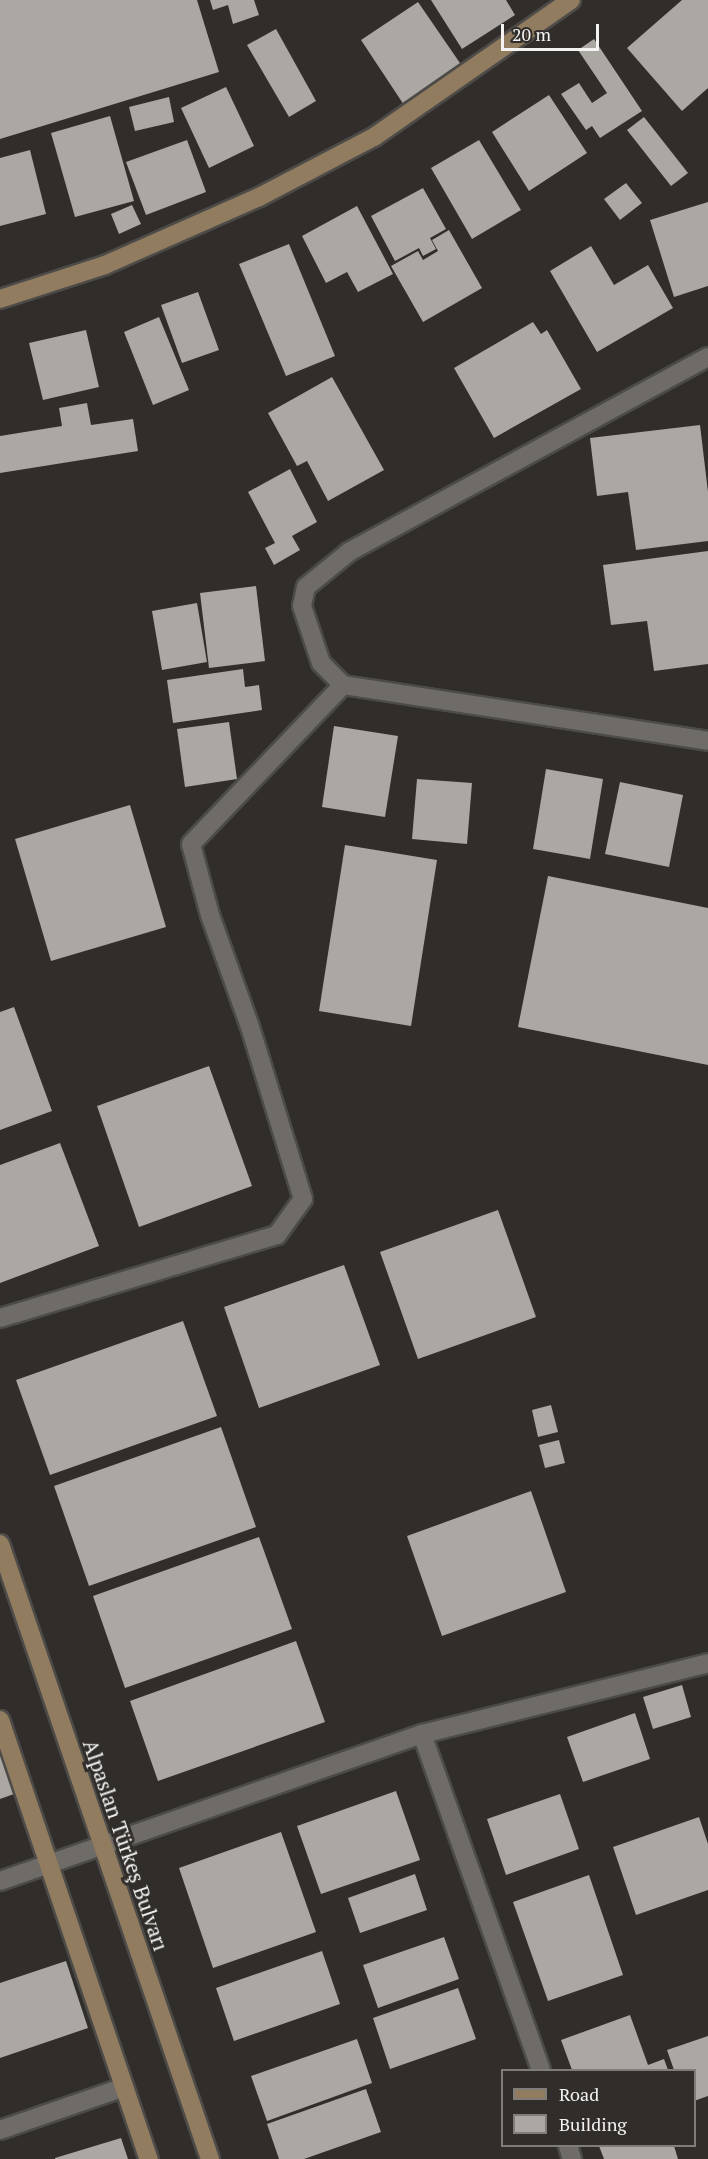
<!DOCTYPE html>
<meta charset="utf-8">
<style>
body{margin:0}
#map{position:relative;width:708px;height:2159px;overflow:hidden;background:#302d2a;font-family:"PT Serif",serif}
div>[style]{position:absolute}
.building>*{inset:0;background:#aba7a3}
.roads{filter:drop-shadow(2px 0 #4d4b48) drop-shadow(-2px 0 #4d4b48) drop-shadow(0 2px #4d4b48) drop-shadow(0 -2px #4d4b48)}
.street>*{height:18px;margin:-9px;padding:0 9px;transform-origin:9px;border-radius:9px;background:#6f6c68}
.secondary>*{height:18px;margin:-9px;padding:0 9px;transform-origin:9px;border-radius:9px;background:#917c60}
span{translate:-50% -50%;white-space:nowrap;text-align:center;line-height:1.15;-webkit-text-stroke:6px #302d2a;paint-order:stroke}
.street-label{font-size:21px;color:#f5f3f1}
.legend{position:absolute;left:501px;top:2069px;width:195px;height:78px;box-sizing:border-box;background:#302d2a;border:2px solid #7f7c7a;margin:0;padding:8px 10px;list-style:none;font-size:18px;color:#f5f3f1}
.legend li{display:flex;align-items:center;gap:12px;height:30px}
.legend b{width:30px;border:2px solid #7f7c7a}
.scale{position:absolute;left:501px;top:24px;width:98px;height:27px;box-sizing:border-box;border:3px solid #f5f3f1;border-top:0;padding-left:8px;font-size:18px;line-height:21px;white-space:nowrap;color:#f5f3f1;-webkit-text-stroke:4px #302d2a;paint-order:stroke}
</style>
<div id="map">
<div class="building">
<div style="clip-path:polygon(0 0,197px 0,219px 72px,0 139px)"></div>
<div style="clip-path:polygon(210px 0,254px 0,259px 15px,233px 24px,228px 5px,213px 10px)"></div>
<div style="clip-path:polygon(431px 0,506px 0,515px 15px,462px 49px)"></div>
<div style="clip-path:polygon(682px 0,708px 0,708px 88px,682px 111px,627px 48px)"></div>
<div style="clip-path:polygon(418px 2px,462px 66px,404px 105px,361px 40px)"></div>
<div style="clip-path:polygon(276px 29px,316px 101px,289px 117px,247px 45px)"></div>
<div style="clip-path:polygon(594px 39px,642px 111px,600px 138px,592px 126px,586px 130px,561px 94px,579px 83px,592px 103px,607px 93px,578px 50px)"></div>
<div style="clip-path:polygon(226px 87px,254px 146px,209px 168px,181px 108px)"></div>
<div style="clip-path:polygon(549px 95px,587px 153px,529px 191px,492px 132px)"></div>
<div style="clip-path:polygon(169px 97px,174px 122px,135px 131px,129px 107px)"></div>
<div style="clip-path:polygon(110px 116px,134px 201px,75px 217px,51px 133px)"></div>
<div style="clip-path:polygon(644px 117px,688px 173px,671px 186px,627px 130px)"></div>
<div style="clip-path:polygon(187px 140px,206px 192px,146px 215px,126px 162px)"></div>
<div style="clip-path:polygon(479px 140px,521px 210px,472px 239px,431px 168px)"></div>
<div style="clip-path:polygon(30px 150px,46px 214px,0 226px,0 158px)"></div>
<div style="clip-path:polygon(626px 183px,642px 203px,620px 220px,604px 199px)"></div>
<div style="clip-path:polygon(423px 188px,446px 229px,430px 238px,436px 249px,423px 256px,419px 248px,395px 261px,371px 216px)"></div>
<div style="clip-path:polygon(708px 202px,708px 286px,674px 297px,650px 220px)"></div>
<div style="clip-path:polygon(132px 205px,141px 224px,119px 234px,111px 214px)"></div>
<div style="clip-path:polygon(357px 206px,393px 274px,358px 292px,347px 272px,326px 283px,302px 236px)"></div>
<div style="clip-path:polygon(449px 230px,482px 288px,423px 322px,391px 266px,418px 251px,423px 260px,438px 251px,432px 240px)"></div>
<div style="clip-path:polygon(289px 244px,335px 356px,286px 376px,239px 264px)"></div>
<div style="clip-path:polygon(591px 246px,614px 285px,648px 265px,673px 308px,597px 352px,550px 271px)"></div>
<div style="clip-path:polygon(198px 292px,219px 350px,182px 363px,161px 305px)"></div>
<div style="clip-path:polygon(159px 317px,189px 390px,153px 405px,124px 332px)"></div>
<div style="clip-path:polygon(533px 322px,541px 334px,547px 330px,581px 389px,494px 438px,454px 368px)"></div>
<div style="clip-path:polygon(86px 330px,99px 387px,43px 400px,29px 343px)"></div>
<div style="clip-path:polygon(332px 377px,384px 470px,328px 501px,307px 461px,297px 466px,268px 413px)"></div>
<div style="clip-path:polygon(87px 403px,91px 425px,133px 419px,138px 451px,0 473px,0 436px,62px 426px,59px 408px)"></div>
<div style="clip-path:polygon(700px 425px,708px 492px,708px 541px,636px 550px,628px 492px,597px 496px,590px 438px)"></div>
<div style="clip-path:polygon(290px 469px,317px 522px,292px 536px,300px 550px,274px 565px,265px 548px,275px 543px,248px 492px)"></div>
<div style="clip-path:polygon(708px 551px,708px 664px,654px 671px,647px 621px,611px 625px,603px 565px)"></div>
<div style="clip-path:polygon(256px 586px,265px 661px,209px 668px,200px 593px)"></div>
<div style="clip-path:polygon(197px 603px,207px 662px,162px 670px,152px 611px)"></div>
<div style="clip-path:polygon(243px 669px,245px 687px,259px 685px,262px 710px,173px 723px,167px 680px)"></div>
<div style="clip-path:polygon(229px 722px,237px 779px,185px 787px,177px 729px)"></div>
<div style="clip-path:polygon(334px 726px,398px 736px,385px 817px,322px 807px)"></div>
<div style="clip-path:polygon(546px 769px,603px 779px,590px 859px,533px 849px)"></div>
<div style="clip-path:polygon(417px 779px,472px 783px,467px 844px,412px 839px)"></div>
<div style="clip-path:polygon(620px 782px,683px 795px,669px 867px,605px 854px)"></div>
<div style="clip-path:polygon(130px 805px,166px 927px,51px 961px,15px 839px)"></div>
<div style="clip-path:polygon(345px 845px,437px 860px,411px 1026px,319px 1011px)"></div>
<div style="clip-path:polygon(548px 876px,708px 908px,708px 1065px,518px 1027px)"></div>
<div style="clip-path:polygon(14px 1007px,52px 1111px,0 1130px,0 1012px)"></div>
<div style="clip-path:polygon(209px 1066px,252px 1186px,139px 1227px,97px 1106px)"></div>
<div style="clip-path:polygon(60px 1143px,99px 1246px,0 1283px,0 1165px)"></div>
<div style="clip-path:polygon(498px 1210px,536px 1317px,418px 1359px,380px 1252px)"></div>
<div style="clip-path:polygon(344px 1265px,380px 1365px,259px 1408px,224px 1307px)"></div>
<div style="clip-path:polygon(183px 1321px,217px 1416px,50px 1475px,16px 1380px)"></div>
<div style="clip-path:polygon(551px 1405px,558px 1432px,538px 1437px,532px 1410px)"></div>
<div style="clip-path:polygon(221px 1427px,256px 1527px,89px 1586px,54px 1486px)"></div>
<div style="clip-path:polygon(559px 1440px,565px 1463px,545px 1468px,539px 1445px)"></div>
<div style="clip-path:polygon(531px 1491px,566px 1592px,442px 1636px,407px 1536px)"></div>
<div style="clip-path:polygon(259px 1537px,292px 1629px,125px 1688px,93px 1596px)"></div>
<div style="clip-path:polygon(296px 1641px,325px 1722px,158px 1781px,130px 1701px)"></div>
<div style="clip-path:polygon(682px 1685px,691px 1717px,653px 1729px,643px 1697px)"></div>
<div style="clip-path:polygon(635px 1713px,650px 1759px,583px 1782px,567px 1737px)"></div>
<div style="clip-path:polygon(0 1754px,14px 1794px,0 1799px)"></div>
<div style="clip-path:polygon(396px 1791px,420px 1860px,321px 1894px,297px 1826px)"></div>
<div style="clip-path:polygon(560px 1794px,579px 1849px,506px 1875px,487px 1819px)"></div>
<div style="clip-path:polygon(699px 1817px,708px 1844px,708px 1890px,636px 1915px,613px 1847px)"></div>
<div style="clip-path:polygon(281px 1832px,316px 1932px,213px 1968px,179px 1868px)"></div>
<div style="clip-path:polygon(415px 1874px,427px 1910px,360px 1933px,348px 1898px)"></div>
<div style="clip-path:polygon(589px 1875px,623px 1975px,548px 2001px,513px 1902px)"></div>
<div style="clip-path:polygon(444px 1937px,459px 1979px,378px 2008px,363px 1965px)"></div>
<div style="clip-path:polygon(322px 1951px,340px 2004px,234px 2041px,216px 1988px)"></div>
<div style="clip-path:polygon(66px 1961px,88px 2028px,0 2058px,0 1983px)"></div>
<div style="clip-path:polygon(458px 1988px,476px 2039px,390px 2069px,373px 2018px)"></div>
<div style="clip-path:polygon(630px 2015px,648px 2065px,664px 2059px,668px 2070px,572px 2070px,561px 2040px)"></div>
<div style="clip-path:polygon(708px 2036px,708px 2096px,694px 2101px,694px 2070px,674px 2070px,667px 2050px)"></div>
<div style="clip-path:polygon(357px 2039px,372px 2083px,267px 2121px,251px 2076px)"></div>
<div style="clip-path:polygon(366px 2089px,381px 2132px,304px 2159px,279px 2159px,267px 2124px)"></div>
<div style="clip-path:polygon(121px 2138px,128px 2159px,55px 2159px,55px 2158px)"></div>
<div style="clip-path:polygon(599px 2146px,674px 2146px,678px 2159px,604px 2159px)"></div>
</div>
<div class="roads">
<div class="street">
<div style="left:708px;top:357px;width:409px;rotate:151.5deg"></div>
<div style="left:349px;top:552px;width:55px;rotate:140.9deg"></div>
<div style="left:306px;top:587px;width:19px;rotate:102deg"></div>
<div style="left:302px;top:606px;width:60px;rotate:71.6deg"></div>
<div style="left:321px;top:663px;width:31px;rotate:45deg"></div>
<div style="left:343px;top:685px;width:369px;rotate:8.7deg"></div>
<div style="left:0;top:1318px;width:289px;rotate:-16.7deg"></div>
<div style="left:277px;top:1235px;width:44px;rotate:-54.2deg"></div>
<div style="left:303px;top:1199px;width:183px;rotate:-107.1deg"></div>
<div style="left:249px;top:1024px;width:116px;rotate:-109.7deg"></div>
<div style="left:210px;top:915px;width:73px;rotate:-105deg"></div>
<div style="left:191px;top:844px;width:220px;rotate:-46.3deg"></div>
<div style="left:422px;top:1734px;width:356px;rotate:70.5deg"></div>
<div style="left:0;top:1881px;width:447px;rotate:-19.2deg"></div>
<div style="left:422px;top:1734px;width:295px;rotate:-13.9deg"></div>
<div style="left:0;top:2130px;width:131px;rotate:-19.1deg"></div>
<div style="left:568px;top:2146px;width:14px;rotate:73deg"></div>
</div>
<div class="secondary">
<div style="left:0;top:299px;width:110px;rotate:-17.9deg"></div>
<div style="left:105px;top:265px;width:168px;rotate:-23.8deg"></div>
<div style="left:259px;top:197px;width:130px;rotate:-27.6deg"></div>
<div style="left:374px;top:137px;width:240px;rotate:-34.8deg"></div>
<div style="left:0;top:1544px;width:650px;rotate:71.15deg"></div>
<div style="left:0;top:1720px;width:464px;rotate:71.3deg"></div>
</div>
</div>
<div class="street-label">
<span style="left:126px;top:1845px;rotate:71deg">Alpaslan Türkeş Bulvarı</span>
</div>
<ul class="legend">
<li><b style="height:8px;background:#917c60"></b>Road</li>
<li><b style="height:16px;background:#aba7a3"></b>Building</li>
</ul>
<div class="scale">20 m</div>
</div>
